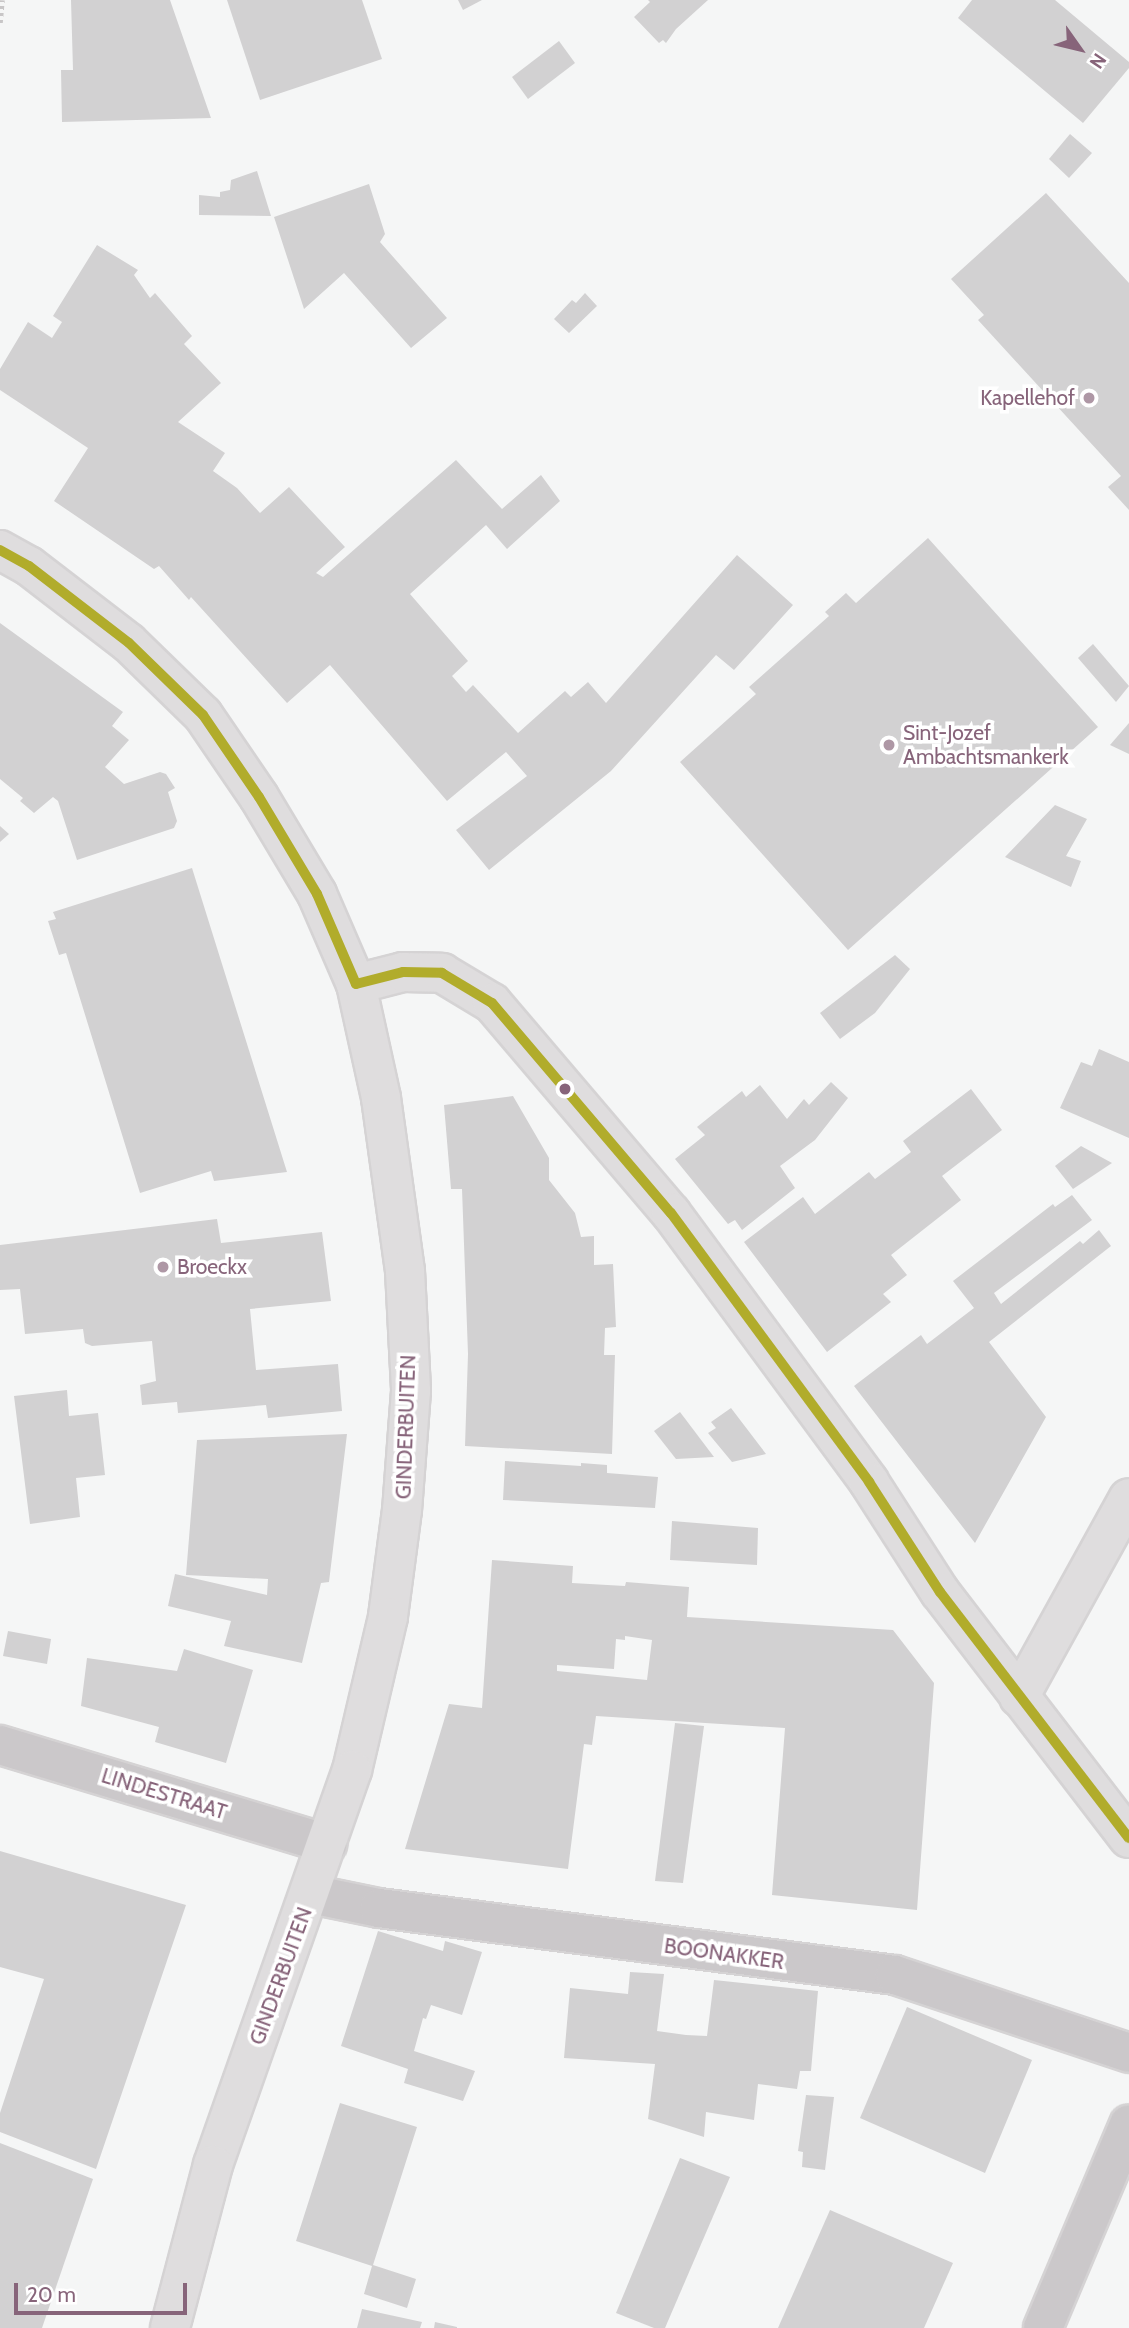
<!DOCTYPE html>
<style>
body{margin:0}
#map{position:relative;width:1129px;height:2328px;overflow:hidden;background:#f5f6f6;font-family:Cabin,sans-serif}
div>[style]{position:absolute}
.building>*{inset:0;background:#d2d1d2}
.path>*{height:4.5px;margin-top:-2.25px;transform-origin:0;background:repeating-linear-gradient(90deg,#c8c6c7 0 3.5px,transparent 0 7px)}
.roads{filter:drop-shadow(2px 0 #d5d3d4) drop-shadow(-2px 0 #d5d3d4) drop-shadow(0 2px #d5d3d4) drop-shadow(0 -2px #d5d3d4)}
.street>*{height:38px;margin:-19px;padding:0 19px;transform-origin:19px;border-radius:19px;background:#cbc8ca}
.secondary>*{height:38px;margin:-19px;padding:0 19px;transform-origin:19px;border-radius:19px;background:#dfddde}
.bus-1>*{height:10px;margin:-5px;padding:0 5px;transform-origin:5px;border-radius:5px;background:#b1ac2b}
.dots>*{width:19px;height:19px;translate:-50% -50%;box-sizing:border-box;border:4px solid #fff;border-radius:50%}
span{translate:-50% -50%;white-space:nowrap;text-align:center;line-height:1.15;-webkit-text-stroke:7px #fff;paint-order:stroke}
.poi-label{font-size:21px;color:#87647a}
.right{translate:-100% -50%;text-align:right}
.left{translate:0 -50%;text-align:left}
.street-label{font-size:21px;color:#87647a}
.north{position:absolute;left:1045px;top:14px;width:70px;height:70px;-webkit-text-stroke:5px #fff;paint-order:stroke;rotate:124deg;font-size:19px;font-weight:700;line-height:28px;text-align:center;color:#87647a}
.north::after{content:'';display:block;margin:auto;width:24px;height:32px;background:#87647a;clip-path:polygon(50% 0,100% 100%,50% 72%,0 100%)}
.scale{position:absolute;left:14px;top:2283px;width:173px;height:32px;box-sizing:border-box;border:4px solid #87647a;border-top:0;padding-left:9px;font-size:21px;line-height:24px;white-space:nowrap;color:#87647a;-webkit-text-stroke:5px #fff;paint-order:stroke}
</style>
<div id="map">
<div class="building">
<div style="clip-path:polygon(71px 0,170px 0,211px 118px,62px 122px,61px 70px,73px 70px)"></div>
<div style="clip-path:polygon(227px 0,362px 0,382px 59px,260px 100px)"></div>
<div style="clip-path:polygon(458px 0,482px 0,463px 10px)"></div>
<div style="clip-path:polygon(648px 0,708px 0,676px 29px,666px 43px,663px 40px,659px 43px,634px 17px,650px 2px)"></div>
<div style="clip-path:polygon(972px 0,1055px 0,1129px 62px,1129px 68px,1083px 123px,958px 18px)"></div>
<div style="clip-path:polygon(559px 41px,575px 63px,528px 99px,512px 77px)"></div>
<div style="clip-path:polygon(1070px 134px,1092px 153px,1069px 178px,1049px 159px)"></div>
<div style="clip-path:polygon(257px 171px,271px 216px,199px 215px,199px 195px,220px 197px,220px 192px,230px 190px,231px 180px)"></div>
<div style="clip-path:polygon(369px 184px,385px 234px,380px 242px,447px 318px,411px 348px,344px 273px,304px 309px,274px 217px)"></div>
<div style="clip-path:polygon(1046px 193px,1129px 283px,1129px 510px,1108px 487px,1121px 476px,978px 320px,984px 315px,951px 279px)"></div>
<div style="clip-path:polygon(97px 245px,138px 270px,134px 275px,150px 298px,155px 293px,192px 336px,184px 344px,221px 383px,178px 422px,225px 453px,213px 471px,237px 488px,260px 513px,289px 487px,345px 547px,316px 573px,323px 577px,456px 460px,502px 509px,541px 475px,560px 501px,507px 549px,486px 525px,410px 594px,468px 661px,452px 676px,466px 692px,473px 685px,518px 733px,565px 691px,571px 697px,588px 682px,606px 703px,737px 555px,793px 605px,734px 670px,716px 655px,611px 771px,489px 870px,456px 830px,527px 776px,506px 752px,447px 801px,330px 665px,287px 703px,191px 597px,189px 600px,159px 566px,154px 569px,54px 501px,88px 448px,0 390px,0 369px,28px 322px,52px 338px,62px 322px,53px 316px)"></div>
<div style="clip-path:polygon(585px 293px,597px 306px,569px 333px,554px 319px,572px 300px,576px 303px)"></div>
<div style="clip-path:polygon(928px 538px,1098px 727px,848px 950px,680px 762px,756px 694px,749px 687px,829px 616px,825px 612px,846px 593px,856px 603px)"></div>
<div style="clip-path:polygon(0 623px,123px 712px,112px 726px,129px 740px,105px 767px,124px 784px,160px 772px,166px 774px,175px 788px,168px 792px,177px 821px,174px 828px,77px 860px,58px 801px,53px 797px,34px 813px,20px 801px,23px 798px,0 779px)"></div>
<div style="clip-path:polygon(1093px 644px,1129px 686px,1116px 702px,1078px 658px)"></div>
<div style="clip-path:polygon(1129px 723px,1129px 754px,1110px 745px)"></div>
<div style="clip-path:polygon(1055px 805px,1087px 819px,1066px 856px,1081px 861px,1071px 887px,1005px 857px)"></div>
<div style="clip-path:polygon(0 826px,9px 834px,0 842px)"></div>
<div style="clip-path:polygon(192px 868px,287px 1172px,214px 1181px,211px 1171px,140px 1193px,66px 953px,59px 955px,48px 921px,56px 919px,53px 912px)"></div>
<div style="clip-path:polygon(895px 955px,910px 969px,875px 1013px,840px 1039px,820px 1013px)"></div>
<div style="clip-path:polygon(1099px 1049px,1129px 1062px,1129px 1138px,1060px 1108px,1081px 1062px,1092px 1066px)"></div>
<div style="clip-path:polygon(831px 1082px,848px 1098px,815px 1140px,780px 1166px,795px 1188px,742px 1230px,735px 1220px,728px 1224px,675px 1159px,705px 1135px,697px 1127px,742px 1091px,746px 1097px,760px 1085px,787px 1119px,804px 1099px,809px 1105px)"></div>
<div style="clip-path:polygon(971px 1089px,1002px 1130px,942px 1176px,961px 1200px,891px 1255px,907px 1275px,883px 1294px,891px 1302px,827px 1352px,744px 1242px,803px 1197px,815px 1214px,869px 1172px,875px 1179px,911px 1152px,903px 1141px)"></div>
<div style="clip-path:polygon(513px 1096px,549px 1158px,549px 1180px,575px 1213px,581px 1237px,594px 1236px,594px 1265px,613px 1264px,616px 1327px,605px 1328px,604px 1355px,615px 1355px,612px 1454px,465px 1446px,468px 1354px,462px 1189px,451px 1189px,444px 1105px)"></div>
<div style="clip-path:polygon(1081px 1146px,1112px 1163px,1073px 1189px,1055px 1166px)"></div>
<div style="clip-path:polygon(1072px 1195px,1092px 1220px,994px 1293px,1001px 1304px,1080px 1241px,1083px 1244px,1099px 1230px,1111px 1246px,989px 1342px,1046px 1417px,975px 1543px,854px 1386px,921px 1335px,927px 1344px,974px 1308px,953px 1281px,1053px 1204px,1055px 1207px)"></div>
<div style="clip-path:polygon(217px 1219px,221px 1243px,322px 1232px,331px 1301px,250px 1309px,256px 1370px,338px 1364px,342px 1411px,268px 1418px,266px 1405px,178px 1413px,177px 1402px,142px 1405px,140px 1385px,156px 1381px,152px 1341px,92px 1346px,85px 1343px,83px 1329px,25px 1334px,20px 1289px,0 1290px,0 1245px)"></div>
<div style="clip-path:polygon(67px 1390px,69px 1416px,98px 1413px,105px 1475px,76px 1478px,80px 1517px,30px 1524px,14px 1396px)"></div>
<div style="clip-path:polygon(731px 1408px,766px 1454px,732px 1462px,708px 1433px,716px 1428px,711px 1422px)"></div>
<div style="clip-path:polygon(680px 1412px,714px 1457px,676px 1459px,654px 1431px)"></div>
<div style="clip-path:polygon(347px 1434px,329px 1582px,321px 1583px,302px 1663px,224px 1646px,231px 1621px,168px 1606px,175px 1574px,267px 1595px,268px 1579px,186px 1575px,197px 1440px)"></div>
<div style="clip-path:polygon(505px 1461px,581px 1466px,581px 1463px,607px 1465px,607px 1473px,658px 1477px,655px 1508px,503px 1500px)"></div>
<div style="clip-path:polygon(672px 1521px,758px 1528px,757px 1565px,670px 1560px)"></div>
<div style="clip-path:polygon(evenodd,492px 1560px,573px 1566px,572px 1583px,625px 1586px,626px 1582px,689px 1587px,687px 1617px,893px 1630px,934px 1683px,917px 1910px,772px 1895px,785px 1728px,596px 1716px,592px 1745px,584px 1744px,568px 1869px,405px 1849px,449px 1704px,482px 1708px,492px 1560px,625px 1636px,652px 1640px,647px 1680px,557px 1671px,557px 1665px,614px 1669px,616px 1639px,625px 1640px,625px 1636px)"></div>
<div style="clip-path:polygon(8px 1631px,51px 1639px,47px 1664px,3px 1656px)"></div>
<div style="clip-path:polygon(184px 1649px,253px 1670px,226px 1763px,155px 1742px,159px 1727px,81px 1706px,87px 1658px,177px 1671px)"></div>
<div style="clip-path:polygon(675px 1723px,704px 1726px,683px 1883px,655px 1881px)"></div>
<div style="clip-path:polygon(0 1851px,186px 1905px,96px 2169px,0 2132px,0 2113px,44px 1979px,0 1967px)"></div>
<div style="clip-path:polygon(378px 1931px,443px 1951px,445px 1941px,482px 1952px,462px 2015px,431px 2005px,426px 2019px,423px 2018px,414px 2051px,475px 2071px,463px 2101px,404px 2083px,408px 2069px,341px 2046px)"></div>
<div style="clip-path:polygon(630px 1972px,664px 1974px,657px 2031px,686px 2035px,707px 2036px,714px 1980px,818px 1991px,811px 2071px,800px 2071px,797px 2089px,758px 2084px,754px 2120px,706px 2112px,704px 2137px,648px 2119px,655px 2064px,564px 2058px,570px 1988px,628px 1994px)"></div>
<div style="clip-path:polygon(907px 2007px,1032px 2060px,985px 2173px,860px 2118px)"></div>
<div style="clip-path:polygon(806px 2095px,834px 2097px,825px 2170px,802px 2167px,803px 2152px,798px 2151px)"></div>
<div style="clip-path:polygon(340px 2103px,417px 2127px,373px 2265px,416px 2279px,407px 2308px,364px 2294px,372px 2266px,296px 2241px)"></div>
<div style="clip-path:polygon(0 2143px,93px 2179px,42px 2328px,0 2328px)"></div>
<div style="clip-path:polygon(680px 2158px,730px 2177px,665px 2328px,654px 2328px,616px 2313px)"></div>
<div style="clip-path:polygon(830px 2210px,953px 2263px,924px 2328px,778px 2328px)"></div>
<div style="clip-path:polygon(362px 2309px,422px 2322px,420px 2328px,357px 2328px)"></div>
<div style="clip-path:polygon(435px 2322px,457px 2327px,457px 2328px,434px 2328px)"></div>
</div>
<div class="path">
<div style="left:0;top:23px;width:23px;rotate:-85deg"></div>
</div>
<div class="roads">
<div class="street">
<div style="left:0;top:1745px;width:342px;rotate:16.8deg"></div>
<div style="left:310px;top:1894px;width:70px;rotate:11.5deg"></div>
<div style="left:379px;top:1908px;width:520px;rotate:7.4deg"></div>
<div style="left:895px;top:1975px;width:247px;rotate:18.4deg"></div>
<div style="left:1043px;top:2328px;width:221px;rotate:-67.1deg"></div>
</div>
<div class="secondary">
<div style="left:0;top:550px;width:33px;rotate:29deg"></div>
<div style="left:29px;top:566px;width:126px;rotate:37.6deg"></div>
<div style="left:129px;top:643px;width:103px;rotate:44.2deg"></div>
<div style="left:203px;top:715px;width:99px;rotate:55.7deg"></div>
<div style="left:259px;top:797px;width:113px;rotate:59.1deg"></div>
<div style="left:317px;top:894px;width:98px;rotate:66.6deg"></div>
<div style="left:356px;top:984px;width:117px;rotate:77.6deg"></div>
<div style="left:381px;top:1098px;width:175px;rotate:82.1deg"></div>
<div style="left:405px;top:1271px;width:120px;rotate:87.1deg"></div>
<div style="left:411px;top:1391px;width:119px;rotate:94.3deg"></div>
<div style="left:402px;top:1510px;width:108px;rotate:97.5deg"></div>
<div style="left:388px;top:1617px;width:157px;rotate:103.2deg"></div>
<div style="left:352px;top:1770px;width:419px;rotate:109.4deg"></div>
<div style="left:213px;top:2165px;width:169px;rotate:104.8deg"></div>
<div style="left:356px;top:984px;width:49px;rotate:-14.3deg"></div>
<div style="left:403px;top:972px;width:39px;rotate:1deg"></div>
<div style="left:442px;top:973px;width:58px;rotate:31deg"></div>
<div style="left:492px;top:1003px;width:276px;rotate:49.6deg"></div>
<div style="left:671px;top:1213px;width:334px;rotate:53.6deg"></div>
<div style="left:869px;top:1482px;width:131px;rotate:57.2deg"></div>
<div style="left:940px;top:1592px;width:310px;rotate:52.5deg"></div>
<div style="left:1019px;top:1697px;width:227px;rotate:-61.1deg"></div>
</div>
</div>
<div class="bus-1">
<div style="left:0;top:550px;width:33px;rotate:29deg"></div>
<div style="left:29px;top:566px;width:126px;rotate:37.6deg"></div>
<div style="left:129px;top:643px;width:103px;rotate:44.2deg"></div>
<div style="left:203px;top:715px;width:99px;rotate:55.7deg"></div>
<div style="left:259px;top:797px;width:113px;rotate:59.1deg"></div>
<div style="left:317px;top:894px;width:98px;rotate:66.6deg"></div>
<div style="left:356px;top:984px;width:49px;rotate:-14.3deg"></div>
<div style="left:403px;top:972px;width:39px;rotate:1deg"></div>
<div style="left:442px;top:973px;width:58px;rotate:31deg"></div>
<div style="left:492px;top:1003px;width:276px;rotate:49.6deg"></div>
<div style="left:671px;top:1213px;width:334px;rotate:53.6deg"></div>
<div style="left:869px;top:1482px;width:131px;rotate:57.2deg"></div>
<div style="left:940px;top:1592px;width:310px;rotate:52.5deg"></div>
</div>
<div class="dots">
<div style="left:1089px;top:398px;background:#ae97a5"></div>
<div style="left:889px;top:745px;background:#ae97a5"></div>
<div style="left:565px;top:1089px;background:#87647a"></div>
<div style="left:163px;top:1267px;background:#ae97a5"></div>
</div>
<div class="poi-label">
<span class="right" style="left:1075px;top:398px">Kapellehof</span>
<span class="left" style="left:903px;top:745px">Sint-Jozef<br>Ambachtsmankerk</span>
<span class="left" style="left:177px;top:1267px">Broeckx</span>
</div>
<div class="street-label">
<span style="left:406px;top:1427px;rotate:-88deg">GINDERBUITEN</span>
<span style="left:164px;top:1794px;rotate:17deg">LINDESTRAAT</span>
<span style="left:724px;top:1954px;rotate:8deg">BOONAKKER</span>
<span style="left:281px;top:1976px;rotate:-70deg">GINDERBUITEN</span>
</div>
<div class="north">N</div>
<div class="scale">20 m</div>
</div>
